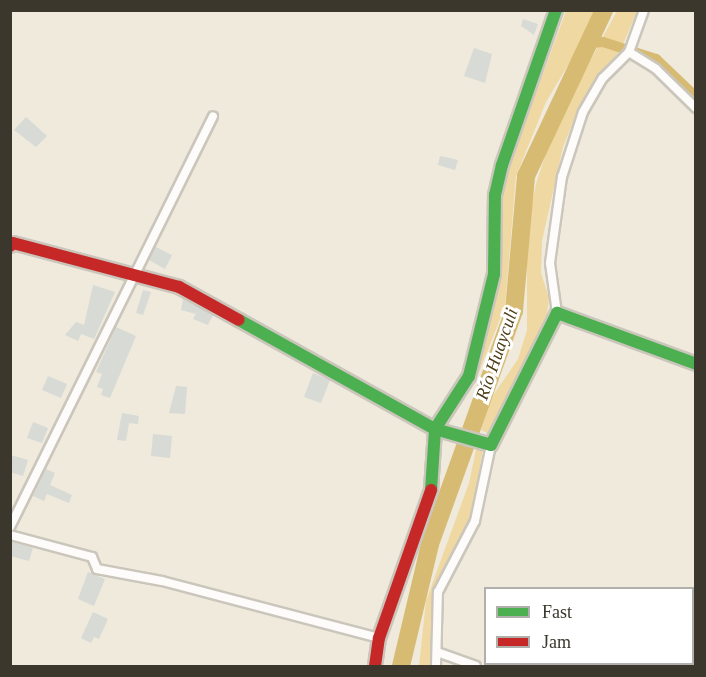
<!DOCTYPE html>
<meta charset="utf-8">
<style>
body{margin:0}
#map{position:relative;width:706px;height:677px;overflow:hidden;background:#efeadc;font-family:"Times New Roman",serif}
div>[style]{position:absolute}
.green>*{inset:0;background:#efd8a1}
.canal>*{height:10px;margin:-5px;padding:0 5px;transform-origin:5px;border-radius:5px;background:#d7bb73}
.river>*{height:18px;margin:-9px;padding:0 9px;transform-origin:9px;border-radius:9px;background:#d7bb73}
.building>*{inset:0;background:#d7dad5}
.roads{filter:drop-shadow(2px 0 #cbc6bc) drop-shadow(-2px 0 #cbc6bc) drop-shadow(0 2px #cbc6bc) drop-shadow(0 -2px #cbc6bc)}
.street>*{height:8px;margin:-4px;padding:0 4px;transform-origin:4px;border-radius:4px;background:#fdfcfa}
.fast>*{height:12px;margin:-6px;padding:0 6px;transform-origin:6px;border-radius:6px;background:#4caf50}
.jam>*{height:12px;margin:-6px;padding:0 6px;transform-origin:6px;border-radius:6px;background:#c62828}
span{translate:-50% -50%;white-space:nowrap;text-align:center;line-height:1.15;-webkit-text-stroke:6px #fff;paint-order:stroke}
.water-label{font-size:18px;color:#4d3d14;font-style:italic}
.frame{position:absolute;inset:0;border:12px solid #3b372d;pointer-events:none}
.legend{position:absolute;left:484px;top:587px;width:210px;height:78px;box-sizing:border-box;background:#fff;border:2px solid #b1afab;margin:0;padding:8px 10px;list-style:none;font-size:18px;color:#3b372d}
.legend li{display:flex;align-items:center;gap:12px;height:30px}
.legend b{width:30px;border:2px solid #b1afab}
</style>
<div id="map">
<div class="green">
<div style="clip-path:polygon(566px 11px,594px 11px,587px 33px,546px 102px,516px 176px,505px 306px,476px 380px,494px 303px,502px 196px,508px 169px)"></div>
<div style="clip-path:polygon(617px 11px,637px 11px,622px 47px,580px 105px,563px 147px,542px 241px,541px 273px,549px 298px,547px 314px,489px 434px,481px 430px,490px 400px,518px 359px,527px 330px,527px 229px,536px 184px,555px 126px)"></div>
<div style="clip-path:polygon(477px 445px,483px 448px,471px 520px,433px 593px,431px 666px,419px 666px,426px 601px,469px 483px)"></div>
</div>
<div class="canal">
<div style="left:590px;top:43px;width:13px;rotate:-4deg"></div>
<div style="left:603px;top:42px;width:56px;rotate:17.8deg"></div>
<div style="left:656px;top:59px;width:55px;rotate:43.5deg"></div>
</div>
<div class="river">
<div style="left:401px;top:666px;width:125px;rotate:-76.6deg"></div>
<div style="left:430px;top:544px;width:248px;rotate:-70.2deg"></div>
<div style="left:514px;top:311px;width:136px;rotate:-84.9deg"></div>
<div style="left:526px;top:176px;width:183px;rotate:-64.8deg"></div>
</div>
<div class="building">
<div style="clip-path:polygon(523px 19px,538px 24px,534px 35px,521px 26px)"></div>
<div style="clip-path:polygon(474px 48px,492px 54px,485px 83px,464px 76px)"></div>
<div style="clip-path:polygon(26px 117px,47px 136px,36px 147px,14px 130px)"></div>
<div style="clip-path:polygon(440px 156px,458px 160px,455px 170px,438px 165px)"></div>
<div style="clip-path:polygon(156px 247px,172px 255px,165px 269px,149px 260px)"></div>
<div style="clip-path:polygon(93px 285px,115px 292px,94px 339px,81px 334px,78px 341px,65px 335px,76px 322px,84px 325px)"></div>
<div style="clip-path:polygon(143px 290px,151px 292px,143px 315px,136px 313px)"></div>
<div style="clip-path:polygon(183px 299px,213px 315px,208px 325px,193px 319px,196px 314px,181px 310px)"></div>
<div style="clip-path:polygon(116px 327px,136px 336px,110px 398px,101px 395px,103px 389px,97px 387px,102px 374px,96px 372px)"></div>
<div style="clip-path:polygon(313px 373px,330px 380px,321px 403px,304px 397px)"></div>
<div style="clip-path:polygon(48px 376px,67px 384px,61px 398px,42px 390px)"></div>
<div style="clip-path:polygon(176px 386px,187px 387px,185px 414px,169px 413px)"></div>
<div style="clip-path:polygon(122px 413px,139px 416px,138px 424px,129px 423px,126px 441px,117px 440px)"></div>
<div style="clip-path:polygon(33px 422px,48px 428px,42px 443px,27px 438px)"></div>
<div style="clip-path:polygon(153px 434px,172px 436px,170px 458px,151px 456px)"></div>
<div style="clip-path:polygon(10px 455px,28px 460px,23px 476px,10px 472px)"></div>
<div style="clip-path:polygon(46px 469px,55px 473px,50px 485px,72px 495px,69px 503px,47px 494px,44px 501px,33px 496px)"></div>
<div style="clip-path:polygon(12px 542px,33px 548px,29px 561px,10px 556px)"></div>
<div style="clip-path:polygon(88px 572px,105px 579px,94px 606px,78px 599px)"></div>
<div style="clip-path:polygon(93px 612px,108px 619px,99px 639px,94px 637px,91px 643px,81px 638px)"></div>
</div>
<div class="roads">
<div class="street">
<div style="left:629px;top:52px;width:32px;rotate:32deg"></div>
<div style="left:656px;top:69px;width:56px;rotate:44.3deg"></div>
<div style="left:557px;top:313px;width:50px;rotate:-98deg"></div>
<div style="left:550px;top:263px;width:87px;rotate:-82.1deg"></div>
<div style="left:562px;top:177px;width:68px;rotate:-72.1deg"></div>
<div style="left:583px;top:112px;width:39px;rotate:-60deg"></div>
<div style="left:603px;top:78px;width:37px;rotate:-45deg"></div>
<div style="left:629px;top:52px;width:45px;rotate:-70.3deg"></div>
<div style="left:10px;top:527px;width:458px;rotate:-63.7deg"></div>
<div style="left:10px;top:535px;width:85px;rotate:15deg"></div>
<div style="left:92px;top:557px;width:13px;rotate:67deg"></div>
<div style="left:97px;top:569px;width:66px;rotate:10.5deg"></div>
<div style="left:162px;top:581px;width:224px;rotate:14.7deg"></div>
<div style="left:437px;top:652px;width:41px;rotate:19.7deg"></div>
<div style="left:436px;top:666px;width:74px;rotate:-88.5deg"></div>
<div style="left:438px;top:592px;width:80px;rotate:-62.5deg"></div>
<div style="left:475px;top:521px;width:78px;rotate:-78.1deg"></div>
</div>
<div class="fast">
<div style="left:239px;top:320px;width:224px;rotate:29.1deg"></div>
<div style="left:435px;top:429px;width:58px;rotate:15.9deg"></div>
<div style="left:491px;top:445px;width:148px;rotate:-63.4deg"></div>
<div style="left:557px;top:313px;width:148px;rotate:20.1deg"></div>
<div style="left:431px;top:490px;width:61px;rotate:-86.2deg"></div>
<div style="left:435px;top:429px;width:63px;rotate:-57.3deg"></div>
<div style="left:469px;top:376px;width:105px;rotate:-76.2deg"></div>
<div style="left:494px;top:274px;width:79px;rotate:-89.3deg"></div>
<div style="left:495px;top:195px;width:31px;rotate:-77deg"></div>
<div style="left:502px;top:165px;width:164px;rotate:-70.8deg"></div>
</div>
<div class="jam">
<div style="left:10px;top:246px;width:4px;rotate:-45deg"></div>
<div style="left:13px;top:243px;width:172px;rotate:14.8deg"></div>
<div style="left:179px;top:287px;width:68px;rotate:28.8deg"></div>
<div style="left:375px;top:666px;width:28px;rotate:-82deg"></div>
<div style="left:379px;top:638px;width:157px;rotate:-70.6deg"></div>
</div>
</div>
<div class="water-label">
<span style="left:497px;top:354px;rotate:-71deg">Río Huayculi</span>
</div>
<div class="frame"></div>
<ul class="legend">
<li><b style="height:8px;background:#4caf50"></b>Fast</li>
<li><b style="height:8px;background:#c62828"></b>Jam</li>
</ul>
</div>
